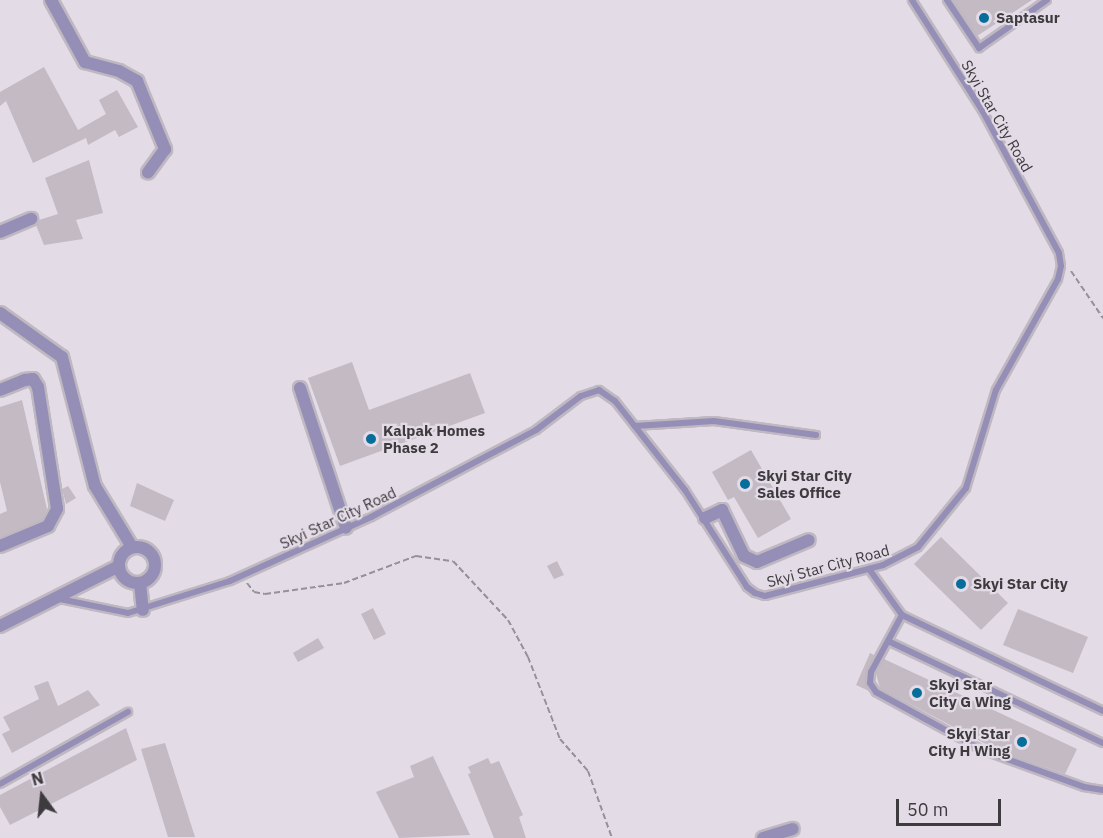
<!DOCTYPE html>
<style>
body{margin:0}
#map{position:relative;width:1103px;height:838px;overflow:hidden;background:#e3dbe6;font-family:"IBM Plex Sans",sans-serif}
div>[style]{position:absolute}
.building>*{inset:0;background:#c3bac4}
.path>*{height:2px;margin-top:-1px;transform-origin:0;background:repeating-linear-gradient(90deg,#969098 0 6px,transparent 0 9px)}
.roads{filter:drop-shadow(2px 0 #bfb8c1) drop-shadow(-2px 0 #bfb8c1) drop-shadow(0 2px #bfb8c1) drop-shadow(0 -2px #bfb8c1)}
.lane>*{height:6px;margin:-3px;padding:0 3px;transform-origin:3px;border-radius:3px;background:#958eb6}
.street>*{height:12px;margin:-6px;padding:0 6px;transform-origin:6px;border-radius:6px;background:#958eb6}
.street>.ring{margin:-6px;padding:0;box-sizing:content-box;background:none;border:12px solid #958eb6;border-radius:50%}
.dots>*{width:16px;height:16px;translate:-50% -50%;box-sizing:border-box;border:3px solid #e3dbe6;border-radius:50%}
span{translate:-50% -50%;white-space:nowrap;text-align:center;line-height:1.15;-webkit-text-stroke:4.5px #e3dbe6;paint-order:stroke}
.poi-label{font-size:15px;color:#3e3b3f;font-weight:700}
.left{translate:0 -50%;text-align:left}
.right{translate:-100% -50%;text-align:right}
.street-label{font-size:15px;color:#3e3b3f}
.north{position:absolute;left:12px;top:766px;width:60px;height:60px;-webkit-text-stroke:4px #e3dbe6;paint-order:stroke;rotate:345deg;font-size:16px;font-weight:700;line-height:24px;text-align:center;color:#3e3b3f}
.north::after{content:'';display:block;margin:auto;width:21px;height:27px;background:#3e3b3f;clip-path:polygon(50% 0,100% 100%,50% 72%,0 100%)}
.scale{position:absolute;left:896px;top:799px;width:105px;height:27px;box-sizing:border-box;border:3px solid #3e3b3f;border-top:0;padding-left:8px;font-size:18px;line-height:21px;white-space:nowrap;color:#3e3b3f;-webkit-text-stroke:4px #e3dbe6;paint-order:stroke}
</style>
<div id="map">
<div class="building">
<div style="clip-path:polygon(953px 0,1032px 0,977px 36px)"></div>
<div style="clip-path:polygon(44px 67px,78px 130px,106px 114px,99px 100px,117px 90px,138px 127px,119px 137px,115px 130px,88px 145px,86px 138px,33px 163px,6px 101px,0 106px,0 92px)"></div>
<div style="clip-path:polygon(89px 160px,103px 213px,76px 220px,83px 239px,44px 245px,36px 225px,39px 220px,58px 214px,45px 178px)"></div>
<div style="clip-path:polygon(352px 362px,369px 410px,470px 373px,485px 413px,340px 466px,308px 378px)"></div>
<div style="clip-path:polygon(22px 400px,47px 509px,42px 520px,0 537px,0 514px,7px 511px,0 482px,0 407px)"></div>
<div style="clip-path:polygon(751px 450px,791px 519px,758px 538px,734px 497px,728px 500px,712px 472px)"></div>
<div style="clip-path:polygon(137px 483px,174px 500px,165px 521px,130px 506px)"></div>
<div style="clip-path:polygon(68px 486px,76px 498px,66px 504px,62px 489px)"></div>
<div style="clip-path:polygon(941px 537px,1008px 603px,981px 630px,914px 564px)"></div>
<div style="clip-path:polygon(557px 561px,564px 575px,554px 579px,547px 566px)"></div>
<div style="clip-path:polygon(373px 608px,386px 634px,374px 640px,361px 614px)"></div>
<div style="clip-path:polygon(1018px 609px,1088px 637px,1073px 673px,1003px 645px)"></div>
<div style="clip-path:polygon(318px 638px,324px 648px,298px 662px,293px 653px)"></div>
<div style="clip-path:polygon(870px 653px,874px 655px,866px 672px,869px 691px,856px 685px)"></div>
<div style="clip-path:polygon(884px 659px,1077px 749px,1065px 774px,997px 750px,880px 688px,876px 674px)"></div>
<div style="clip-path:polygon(48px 681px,58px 706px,88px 690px,100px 705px,12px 753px,2px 734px,10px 730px,3px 717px,39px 699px,34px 686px)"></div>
<div style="clip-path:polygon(126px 728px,137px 760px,10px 825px,0 807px,0 795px)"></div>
<div style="clip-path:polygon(165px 743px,195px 837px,168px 837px,141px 749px)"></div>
<div style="clip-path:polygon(433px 756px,470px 835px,399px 838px,376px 792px,414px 777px,410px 766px)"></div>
<div style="clip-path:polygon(488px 758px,491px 764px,499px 761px,523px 815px,519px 817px,526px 838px,494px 838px,468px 774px,471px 773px,468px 767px)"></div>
</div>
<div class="path">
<div style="left:1071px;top:271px;width:57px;rotate:55.8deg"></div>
<div style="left:247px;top:583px;width:11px;rotate:52deg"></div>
<div style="left:254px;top:592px;width:11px;rotate:10deg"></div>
<div style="left:265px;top:594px;width:80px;rotate:-7.9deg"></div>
<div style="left:344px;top:583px;width:77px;rotate:-20.6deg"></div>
<div style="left:416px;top:556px;width:37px;rotate:8deg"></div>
<div style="left:453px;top:561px;width:81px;rotate:47deg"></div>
<div style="left:508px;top:620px;width:42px;rotate:61.6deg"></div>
<div style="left:528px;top:657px;width:88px;rotate:68.7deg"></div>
<div style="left:560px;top:739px;width:43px;rotate:48.8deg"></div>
<div style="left:588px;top:771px;width:71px;rotate:70.3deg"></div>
</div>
<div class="roads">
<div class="lane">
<div style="left:947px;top:0;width:58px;rotate:56.3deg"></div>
<div style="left:979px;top:48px;width:83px;rotate:-35.2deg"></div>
<div style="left:635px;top:426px;width:79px;rotate:-3.6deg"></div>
<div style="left:714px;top:421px;width:103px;rotate:7.8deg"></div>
<div style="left:869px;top:569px;width:57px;rotate:54.3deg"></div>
<div style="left:902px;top:615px;width:223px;rotate:25.5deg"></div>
<div style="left:60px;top:599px;width:69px;rotate:11.6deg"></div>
<div style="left:128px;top:613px;width:107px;rotate:-17.4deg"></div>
<div style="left:230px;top:581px;width:155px;rotate:-24.4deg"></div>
<div style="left:371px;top:517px;width:187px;rotate:-27.8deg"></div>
<div style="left:536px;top:430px;width:56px;rotate:-37.1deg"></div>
<div style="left:581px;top:396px;width:19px;rotate:-18deg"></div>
<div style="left:599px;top:390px;width:19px;rotate:35deg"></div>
<div style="left:615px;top:401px;width:113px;rotate:51.8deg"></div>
<div style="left:685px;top:490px;width:115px;rotate:57.4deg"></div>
<div style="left:747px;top:587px;width:10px;rotate:37deg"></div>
<div style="left:755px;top:593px;width:10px;rotate:17deg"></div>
<div style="left:765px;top:596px;width:122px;rotate:-14.7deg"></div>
<div style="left:883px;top:565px;width:39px;rotate:-27deg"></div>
<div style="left:918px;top:547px;width:76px;rotate:-50.9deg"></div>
<div style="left:966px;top:488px;width:102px;rotate:-73deg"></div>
<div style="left:996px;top:390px;width:127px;rotate:-60.8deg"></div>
<div style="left:1058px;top:279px;width:13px;rotate:-77deg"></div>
<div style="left:1061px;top:266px;width:13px;rotate:-99deg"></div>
<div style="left:1059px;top:253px;width:162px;rotate:-118.3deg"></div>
<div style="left:982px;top:110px;width:130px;rotate:-122.5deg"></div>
<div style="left:902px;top:615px;width:65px;rotate:118.5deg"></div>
<div style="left:871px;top:672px;width:11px;rotate:95deg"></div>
<div style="left:870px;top:683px;width:11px;rotate:56deg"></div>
<div style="left:876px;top:692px;width:121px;rotate:28.7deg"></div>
<div style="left:982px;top:750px;width:109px;rotate:19.9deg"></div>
<div style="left:1084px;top:787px;width:19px;rotate:9deg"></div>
<div style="left:888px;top:641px;width:238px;rotate:25.4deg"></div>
<div style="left:0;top:784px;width:147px;rotate:-29.4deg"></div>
</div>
<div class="street">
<div style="left:51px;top:0;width:71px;rotate:61.3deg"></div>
<div style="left:85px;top:62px;width:35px;rotate:15deg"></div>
<div style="left:119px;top:71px;width:21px;rotate:29deg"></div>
<div style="left:137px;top:81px;width:74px;rotate:67.6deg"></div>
<div style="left:165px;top:149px;width:29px;rotate:126deg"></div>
<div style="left:0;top:232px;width:34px;rotate:-23deg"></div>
<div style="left:0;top:313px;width:76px;rotate:35.4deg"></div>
<div style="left:62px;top:357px;width:133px;rotate:75.7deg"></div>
<div style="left:95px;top:486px;width:71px;rotate:58.8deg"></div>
<div style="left:300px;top:388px;width:147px;rotate:71.8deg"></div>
<div style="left:0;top:390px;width:27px;rotate:-22deg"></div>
<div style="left:25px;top:380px;width:8px;rotate:-7deg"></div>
<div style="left:33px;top:379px;width:9px;rotate:58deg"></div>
<div style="left:38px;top:387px;width:123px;rotate:81.1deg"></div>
<div style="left:57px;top:509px;width:19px;rotate:118deg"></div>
<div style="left:48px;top:526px;width:52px;rotate:157.4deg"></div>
<div style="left:705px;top:518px;width:19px;rotate:-25deg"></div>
<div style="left:722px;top:510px;width:51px;rotate:64.4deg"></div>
<div style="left:744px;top:556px;width:14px;rotate:25deg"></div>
<div style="left:757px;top:562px;width:56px;rotate:-22.9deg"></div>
<div class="ring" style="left:119px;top:547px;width:24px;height:24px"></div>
<div style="left:140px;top:583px;width:27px;rotate:84deg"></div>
<div style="left:0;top:626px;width:133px;rotate:-26.8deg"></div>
<div style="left:763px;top:838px;width:31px;rotate:-17deg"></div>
</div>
</div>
<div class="dots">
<div style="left:984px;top:18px;background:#076d9a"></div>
<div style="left:371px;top:439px;background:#076d9a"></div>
<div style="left:745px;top:484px;background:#076d9a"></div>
<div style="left:961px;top:584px;background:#076d9a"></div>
<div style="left:917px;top:693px;background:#076d9a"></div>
<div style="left:1022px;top:742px;background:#076d9a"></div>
</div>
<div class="poi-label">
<span class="left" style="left:996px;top:18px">Saptasur</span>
<span class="left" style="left:383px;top:439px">Kalpak Homes<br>Phase 2</span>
<span class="left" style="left:757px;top:484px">Skyi Star City<br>Sales Office</span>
<span class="left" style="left:973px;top:584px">Skyi Star City</span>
<span class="left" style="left:929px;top:693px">Skyi Star<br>City G Wing</span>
<span class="right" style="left:1010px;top:742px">Skyi Star<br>City H Wing</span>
</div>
<div class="street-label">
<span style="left:997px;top:116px;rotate:60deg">Skyi Star City Road</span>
<span style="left:338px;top:518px;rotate:-25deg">Skyi Star City Road</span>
<span style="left:828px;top:566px;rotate:-15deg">Skyi Star City Road</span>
</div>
<div class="north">N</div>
<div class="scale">50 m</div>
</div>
